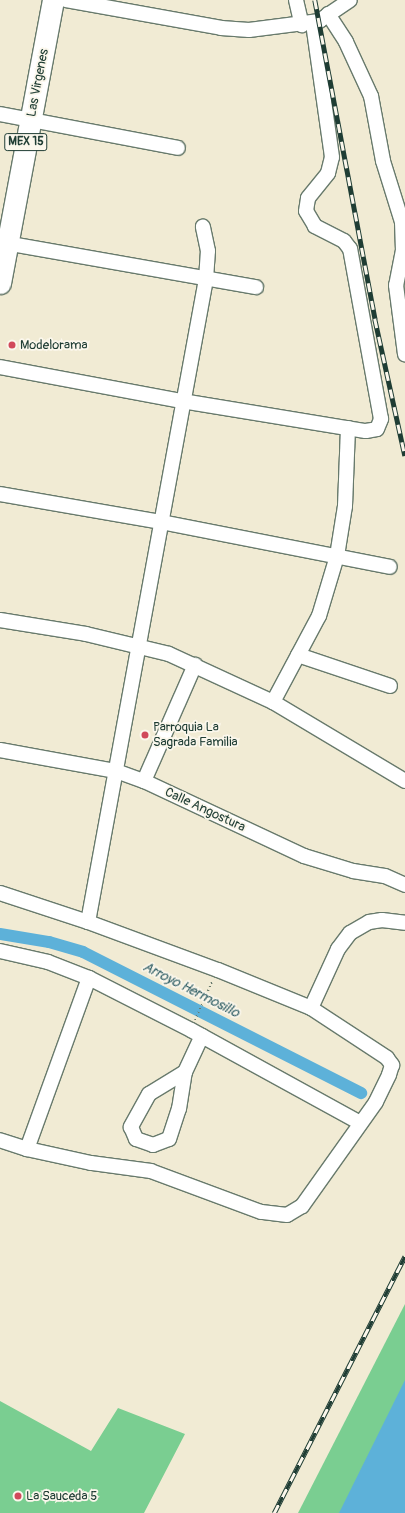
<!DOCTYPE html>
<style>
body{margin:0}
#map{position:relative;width:405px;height:1513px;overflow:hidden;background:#f1ebd4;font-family:Pangolin,sans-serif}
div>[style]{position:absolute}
.green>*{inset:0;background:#7ace91}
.water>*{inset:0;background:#5db1d9}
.canal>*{height:12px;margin:-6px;padding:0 6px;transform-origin:6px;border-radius:6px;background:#5db1d9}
.path>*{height:2px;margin-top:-1px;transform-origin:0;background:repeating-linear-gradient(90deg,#687a6c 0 1px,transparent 0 4px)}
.roads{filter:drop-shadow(1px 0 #687a6c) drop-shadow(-1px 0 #687a6c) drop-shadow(0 1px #687a6c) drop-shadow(0 -1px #687a6c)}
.minor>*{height:14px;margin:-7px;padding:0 7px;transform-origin:7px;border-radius:7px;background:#fff}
.highway>*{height:21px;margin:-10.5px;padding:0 10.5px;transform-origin:10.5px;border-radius:10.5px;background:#fff}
.rail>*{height:4.5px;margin-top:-2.25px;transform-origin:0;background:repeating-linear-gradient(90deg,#fbf7ec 0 9px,#1f3d34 0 18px);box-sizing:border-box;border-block:1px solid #1f3d34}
.dots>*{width:11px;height:11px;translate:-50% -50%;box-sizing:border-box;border:2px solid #fbf7ec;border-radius:50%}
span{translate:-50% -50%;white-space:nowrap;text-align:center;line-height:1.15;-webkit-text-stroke:3.5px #fbf7ec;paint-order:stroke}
.shield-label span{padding:1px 3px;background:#fbf7ec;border:1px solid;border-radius:3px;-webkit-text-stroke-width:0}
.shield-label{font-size:12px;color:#1f3d34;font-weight:700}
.street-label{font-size:13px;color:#1f3d34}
.poi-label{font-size:13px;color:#1f3d34}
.left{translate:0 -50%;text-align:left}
.water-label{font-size:14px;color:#326066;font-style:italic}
</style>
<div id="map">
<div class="green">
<div style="clip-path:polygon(405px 1304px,405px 1513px,298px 1513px)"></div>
<div style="clip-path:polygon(0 1401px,91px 1451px,118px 1408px,185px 1434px,144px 1513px,0 1513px)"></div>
</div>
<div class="water">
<div style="clip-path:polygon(405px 1380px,405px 1513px,339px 1513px)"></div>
</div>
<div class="canal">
<div style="left:0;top:934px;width:50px;rotate:9.3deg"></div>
<div style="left:49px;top:942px;width:35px;rotate:16deg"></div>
<div style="left:83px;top:952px;width:312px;rotate:26.9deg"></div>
</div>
<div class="path">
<div style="left:195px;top:1020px;width:42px;rotate:-65.9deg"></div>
</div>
<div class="roads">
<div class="minor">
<div style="left:66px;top:0;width:158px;rotate:10.2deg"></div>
<div style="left:221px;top:28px;width:28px;rotate:4deg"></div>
<div style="left:249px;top:30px;width:71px;rotate:-7.3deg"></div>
<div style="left:319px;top:21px;width:37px;rotate:-34deg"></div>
<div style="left:296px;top:0;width:26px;rotate:77deg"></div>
<div style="left:328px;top:14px;width:33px;rotate:57deg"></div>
<div style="left:346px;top:42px;width:60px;rotate:65.2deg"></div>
<div style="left:371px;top:96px;width:66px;rotate:79.5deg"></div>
<div style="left:383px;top:161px;width:64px;rotate:72.7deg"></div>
<div style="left:402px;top:222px;width:28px;rotate:88deg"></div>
<div style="left:403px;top:250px;width:36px;rotate:101deg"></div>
<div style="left:396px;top:285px;width:70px;rotate:82.6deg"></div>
<div style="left:0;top:114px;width:181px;rotate:10.8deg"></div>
<div style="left:0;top:242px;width:260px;rotate:10deg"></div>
<div style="left:0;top:367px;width:185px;rotate:10.6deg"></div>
<div style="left:182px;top:401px;width:186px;rotate:9.3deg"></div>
<div style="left:366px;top:431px;width:11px;rotate:-10deg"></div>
<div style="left:377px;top:429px;width:11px;rotate:-68deg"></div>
<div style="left:381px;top:419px;width:173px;rotate:-100.3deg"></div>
<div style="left:350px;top:249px;width:10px;rotate:-127deg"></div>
<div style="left:344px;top:241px;width:33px;rotate:-153deg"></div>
<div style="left:315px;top:226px;width:17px;rotate:-121deg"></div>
<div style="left:306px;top:211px;width:13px;rotate:-81deg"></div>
<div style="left:308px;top:198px;width:32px;rotate:-51deg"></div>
<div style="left:328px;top:173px;width:16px;rotate:-76deg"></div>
<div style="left:332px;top:157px;width:135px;rotate:-98.1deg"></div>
<div style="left:0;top:494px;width:163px;rotate:9.9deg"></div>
<div style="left:161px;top:522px;width:233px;rotate:11.1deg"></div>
<div style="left:0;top:620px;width:87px;rotate:9.2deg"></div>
<div style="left:86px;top:634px;width:85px;rotate:13.5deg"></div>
<div style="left:169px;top:654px;width:115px;rotate:24.8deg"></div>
<div style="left:273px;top:702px;width:154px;rotate:30.9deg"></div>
<div style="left:298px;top:655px;width:97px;rotate:18.6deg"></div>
<div style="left:273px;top:702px;width:98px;rotate:-61.9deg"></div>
<div style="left:319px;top:616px;width:63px;rotate:-73.3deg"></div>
<div style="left:337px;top:556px;width:51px;rotate:-80.9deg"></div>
<div style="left:345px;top:506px;width:78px;rotate:-87.8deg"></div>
<div style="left:0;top:750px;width:118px;rotate:10.3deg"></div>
<div style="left:116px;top:771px;width:30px;rotate:20deg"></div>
<div style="left:144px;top:781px;width:177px;rotate:25.1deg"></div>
<div style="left:304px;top:856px;width:51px;rotate:17deg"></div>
<div style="left:353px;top:871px;width:32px;rotate:9deg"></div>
<div style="left:385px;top:876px;width:22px;rotate:24deg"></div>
<div style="left:144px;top:781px;width:127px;rotate:-66.3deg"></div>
<div style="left:0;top:893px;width:93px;rotate:18.2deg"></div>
<div style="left:88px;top:922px;width:139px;rotate:20.3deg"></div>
<div style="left:218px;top:970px;width:100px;rotate:22.2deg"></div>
<div style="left:311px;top:1008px;width:91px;rotate:33.3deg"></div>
<div style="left:387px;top:1058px;width:9px;rotate:54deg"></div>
<div style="left:392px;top:1065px;width:10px;rotate:107deg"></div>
<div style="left:389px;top:1075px;width:30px;rotate:116deg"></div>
<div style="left:376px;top:1102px;width:128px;rotate:125.4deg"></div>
<div style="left:302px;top:1206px;width:17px;rotate:149deg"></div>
<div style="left:287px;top:1215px;width:26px;rotate:-173deg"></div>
<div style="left:261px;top:1212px;width:117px;rotate:-159.6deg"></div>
<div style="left:151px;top:1171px;width:61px;rotate:-172.4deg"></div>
<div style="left:91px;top:1163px;width:66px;rotate:-167.7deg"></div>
<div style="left:27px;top:1149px;width:28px;rotate:-162deg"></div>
<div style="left:88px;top:922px;width:654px;rotate:-79.6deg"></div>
<div style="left:206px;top:279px;width:28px;rotate:-86deg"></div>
<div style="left:208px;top:251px;width:25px;rotate:-102deg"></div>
<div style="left:0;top:951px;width:49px;rotate:12.9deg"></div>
<div style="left:48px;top:962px;width:44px;rotate:21.3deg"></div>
<div style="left:89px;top:978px;width:114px;rotate:27deg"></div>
<div style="left:191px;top:1030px;width:193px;rotate:28.8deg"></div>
<div style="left:311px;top:1008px;width:65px;rotate:-65.4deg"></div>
<div style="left:338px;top:949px;width:20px;rotate:-53deg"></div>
<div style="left:350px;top:933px;width:22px;rotate:-30deg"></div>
<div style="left:369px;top:922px;width:13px;rotate:-9deg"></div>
<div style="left:382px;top:920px;width:23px;rotate:7deg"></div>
<div style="left:185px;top:1072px;width:42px;rotate:148.6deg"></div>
<div style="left:149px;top:1094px;width:38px;rotate:119deg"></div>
<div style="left:131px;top:1127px;width:13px;rotate:67deg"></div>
<div style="left:136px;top:1139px;width:18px;rotate:19deg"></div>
<div style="left:153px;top:1145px;width:17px;rotate:-21deg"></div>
<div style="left:169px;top:1139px;width:32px;rotate:-72deg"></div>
<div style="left:179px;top:1109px;width:37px;rotate:-81deg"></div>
<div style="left:185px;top:1072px;width:40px;rotate:-65deg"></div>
<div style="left:27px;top:1149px;width:182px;rotate:-70.1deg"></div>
</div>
<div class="highway">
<div style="left:0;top:283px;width:288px;rotate:-79.4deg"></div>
</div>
</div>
<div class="rail">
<div style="left:315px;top:0;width:325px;rotate:79.3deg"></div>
<div style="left:375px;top:319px;width:140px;rotate:77.6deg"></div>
<div style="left:274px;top:1513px;width:288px;rotate:-63deg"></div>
</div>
<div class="dots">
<div style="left:12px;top:345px;background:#d1495b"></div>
<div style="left:145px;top:735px;background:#d1495b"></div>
<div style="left:18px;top:1496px;background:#d1495b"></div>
</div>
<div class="shield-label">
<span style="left:26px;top:142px">MEX 15</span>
</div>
<div class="street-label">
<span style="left:38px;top:83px;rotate:-79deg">Las Virgenes</span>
<span style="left:205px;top:810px;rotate:25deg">Calle Angostura</span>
</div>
<div class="poi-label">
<span class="left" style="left:20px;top:345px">Modelorama</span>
<span class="left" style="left:153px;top:735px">Parroquia La<br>Sagrada Familia</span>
<span class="left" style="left:26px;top:1496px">La Sauceda 5</span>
</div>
<div class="water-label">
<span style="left:191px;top:990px;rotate:27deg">Arroyo Hermosillo</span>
</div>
</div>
